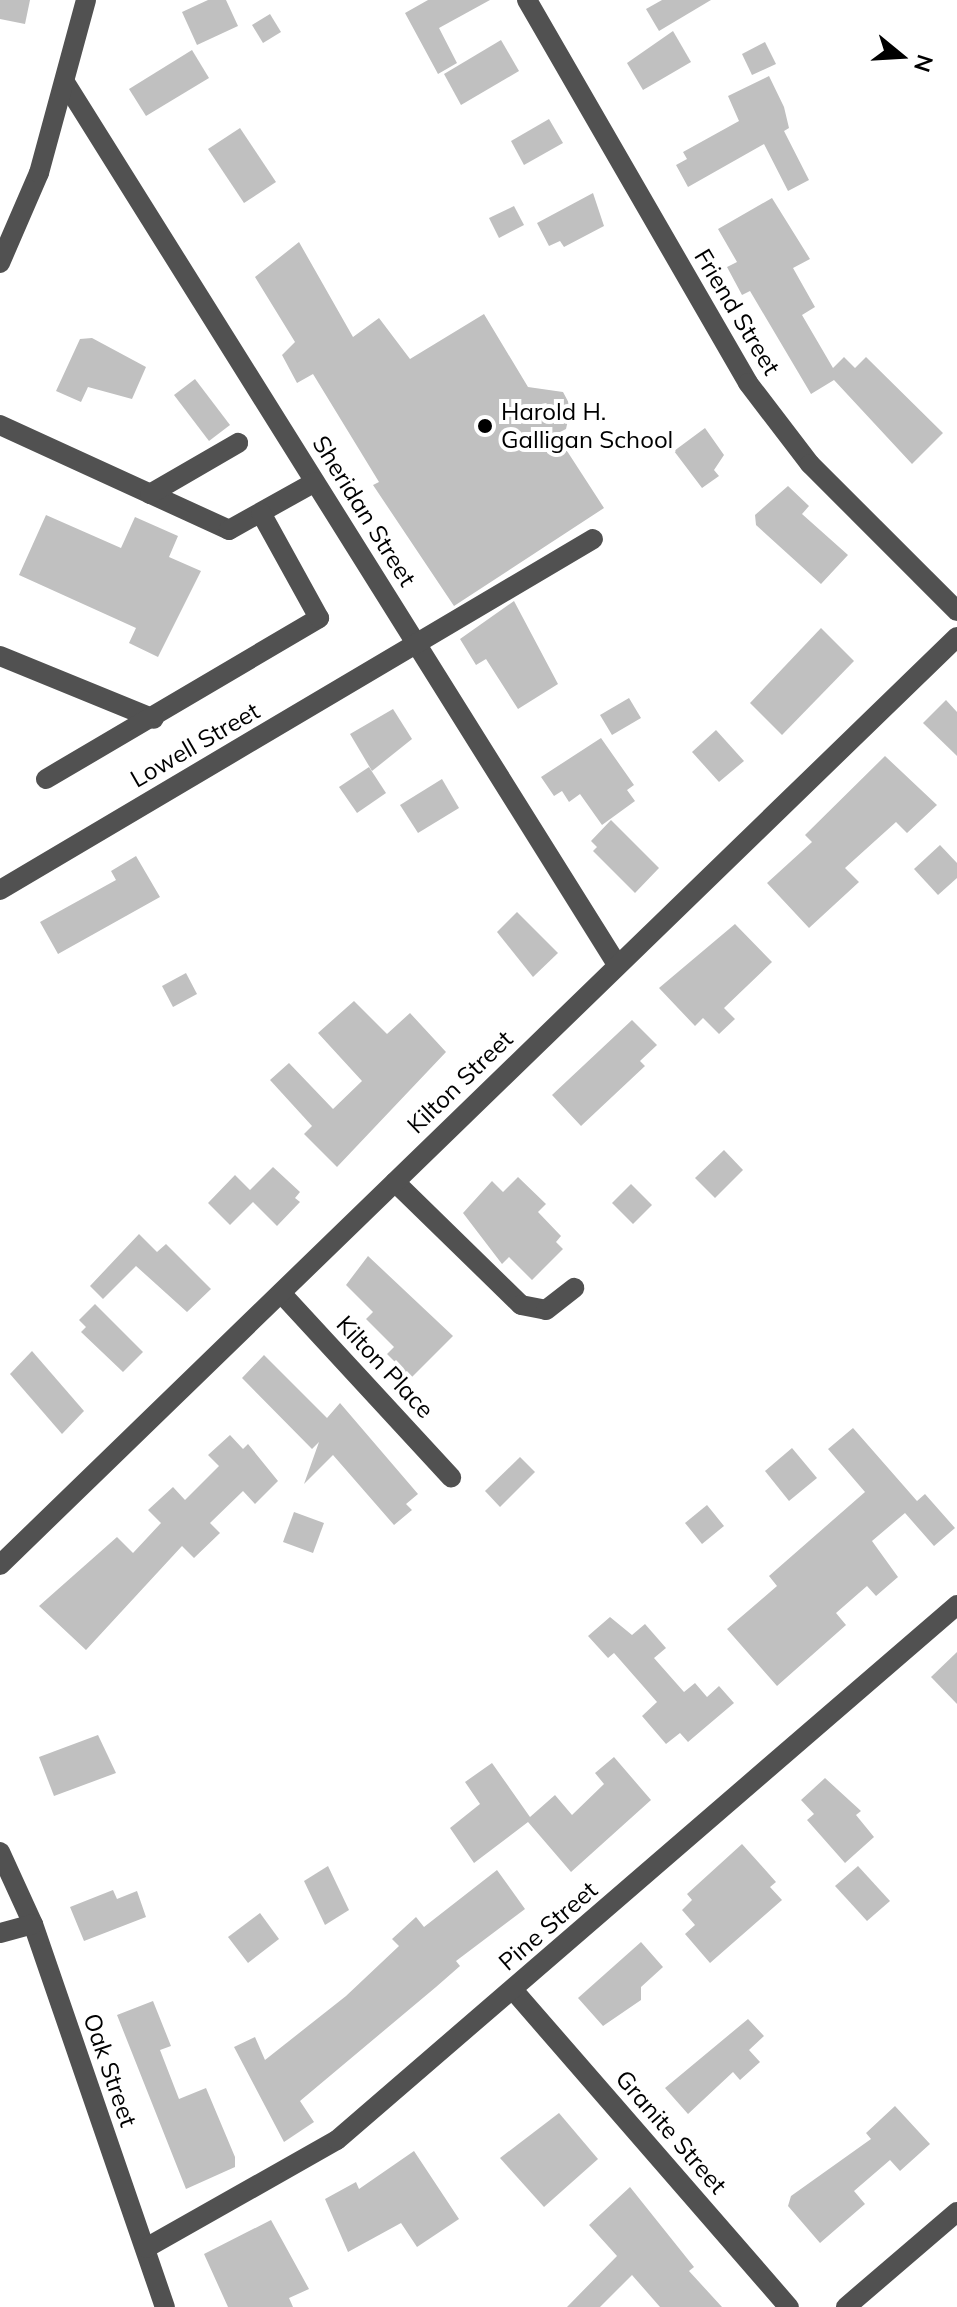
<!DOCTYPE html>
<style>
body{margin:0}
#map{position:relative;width:957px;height:2307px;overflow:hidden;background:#fff;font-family:Mulish,sans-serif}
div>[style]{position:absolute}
.building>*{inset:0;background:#c0c0c0}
.minor>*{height:20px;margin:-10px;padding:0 10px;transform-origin:10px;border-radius:10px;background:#515151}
.dots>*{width:22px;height:22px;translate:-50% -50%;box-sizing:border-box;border:4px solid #fff;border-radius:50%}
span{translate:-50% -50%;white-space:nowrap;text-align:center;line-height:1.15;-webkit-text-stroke:8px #fff;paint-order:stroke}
.street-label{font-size:24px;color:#000}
.poi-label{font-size:24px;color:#000}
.left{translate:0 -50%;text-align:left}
.north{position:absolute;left:861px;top:16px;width:80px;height:80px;-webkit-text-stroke:6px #fff;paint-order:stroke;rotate:108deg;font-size:22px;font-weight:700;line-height:32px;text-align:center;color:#000}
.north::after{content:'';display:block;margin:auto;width:28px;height:36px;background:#000;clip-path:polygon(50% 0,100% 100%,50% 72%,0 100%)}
</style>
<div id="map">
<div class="building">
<div style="clip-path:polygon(0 0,30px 0,25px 24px,0 19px)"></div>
<div style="clip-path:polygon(208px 0,226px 0,238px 26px,197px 45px,182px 12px)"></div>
<div style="clip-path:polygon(428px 0,490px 0,439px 28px,457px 63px,438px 74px,405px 13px)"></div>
<div style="clip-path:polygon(662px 0,711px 0,659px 31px,646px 9px)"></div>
<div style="clip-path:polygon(270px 14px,281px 32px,263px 43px,252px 25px)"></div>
<div style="clip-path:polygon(673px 31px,691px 62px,643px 90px,627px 63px)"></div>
<div style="clip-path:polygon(501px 40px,519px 71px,461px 105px,444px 74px)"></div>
<div style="clip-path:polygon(765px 42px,776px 64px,752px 75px,742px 54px)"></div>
<div style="clip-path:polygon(192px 50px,209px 78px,146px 116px,129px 89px)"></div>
<div style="clip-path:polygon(769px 76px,784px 107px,789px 128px,784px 131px,809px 180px,788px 191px,764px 144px,688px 187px,676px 165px,687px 159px,683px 152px,739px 121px,728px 96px)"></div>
<div style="clip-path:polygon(549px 119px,563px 143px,524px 165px,511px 141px)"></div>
<div style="clip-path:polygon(240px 128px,276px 182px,244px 203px,208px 149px)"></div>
<div style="clip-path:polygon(593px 193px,604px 226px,564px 247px,560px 241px,549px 246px,537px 223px)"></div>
<div style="clip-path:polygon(772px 198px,810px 259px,793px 268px,815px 307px,802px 315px,833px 368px,844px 357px,855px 368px,866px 357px,943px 433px,912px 464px,834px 380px,811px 394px,750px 291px,742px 295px,727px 267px,737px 262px,718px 229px)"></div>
<div style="clip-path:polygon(514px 206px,524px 225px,499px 238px,489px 218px)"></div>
<div style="clip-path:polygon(299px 242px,353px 337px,379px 318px,410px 359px,484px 314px,528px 387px,563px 392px,571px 407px,566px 429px,556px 434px,604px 508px,454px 606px,373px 485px,379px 482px,313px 374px,297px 383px,282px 355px,295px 342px,255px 277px)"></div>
<div style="clip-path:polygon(92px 338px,146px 367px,132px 399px,88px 387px,81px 402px,56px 391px,80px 339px)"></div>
<div style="clip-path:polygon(195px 379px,230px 425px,209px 441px,174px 395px)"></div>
<div style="clip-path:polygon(705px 428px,724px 455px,714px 470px,719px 476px,702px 488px,674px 451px)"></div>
<div style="clip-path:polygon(788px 486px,809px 506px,802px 514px,848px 555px,821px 584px,756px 525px,755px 515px)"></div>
<div style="clip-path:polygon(46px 515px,121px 548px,135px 517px,178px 536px,169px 557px,201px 571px,158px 657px,129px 643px,136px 628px,19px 575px)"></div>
<div style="clip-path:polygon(514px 601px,558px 684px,518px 709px,486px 659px,476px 665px,460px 639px)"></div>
<div style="clip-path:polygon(821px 628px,854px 661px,782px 735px,750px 703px)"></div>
<div style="clip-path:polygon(629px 698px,641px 718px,612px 735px,600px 715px)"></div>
<div style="clip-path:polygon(946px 700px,957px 712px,957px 756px,923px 723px)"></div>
<div style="clip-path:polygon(393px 709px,412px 739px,372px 771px,350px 734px)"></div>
<div style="clip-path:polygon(716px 730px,744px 761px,719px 782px,692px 752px)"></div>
<div style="clip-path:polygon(601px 738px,634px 785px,627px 790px,635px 801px,602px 825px,580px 794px,569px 802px,562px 791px,554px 796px,541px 777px)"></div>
<div style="clip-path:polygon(885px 756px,937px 805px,907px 833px,896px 822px,845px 868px,859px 882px,809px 928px,767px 883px,812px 842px,805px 835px)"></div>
<div style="clip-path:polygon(369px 767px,386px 793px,357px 813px,339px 787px)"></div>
<div style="clip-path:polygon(442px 779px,459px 808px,418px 833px,400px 805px)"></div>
<div style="clip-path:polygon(611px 820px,659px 868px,635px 893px,593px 851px,597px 847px,591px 841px)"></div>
<div style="clip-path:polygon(940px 845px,957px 863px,957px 878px,938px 895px,914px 869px)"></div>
<div style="clip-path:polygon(136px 856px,160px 897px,58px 954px,40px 922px,116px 880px,111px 871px)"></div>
<div style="clip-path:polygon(517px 912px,558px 953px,533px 977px,497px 932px)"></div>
<div style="clip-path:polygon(735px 924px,772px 962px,724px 1008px,735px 1019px,719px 1034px,703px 1018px,695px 1026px,659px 988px)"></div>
<div style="clip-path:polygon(186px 973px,197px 994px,173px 1007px,162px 986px)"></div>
<div style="clip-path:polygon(354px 1001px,387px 1034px,410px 1013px,446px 1052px,337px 1167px,304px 1134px,312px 1126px,270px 1080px,289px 1063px,333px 1109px,362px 1081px,318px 1033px)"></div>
<div style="clip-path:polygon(632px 1020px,657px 1045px,640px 1061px,645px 1066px,581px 1126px,552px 1095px)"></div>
<div style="clip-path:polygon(724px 1150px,743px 1170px,715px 1198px,695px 1178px)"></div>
<div style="clip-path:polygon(273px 1167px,300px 1192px,295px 1198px,300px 1202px,277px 1226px,253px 1202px,230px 1225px,208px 1203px,235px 1175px,250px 1190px)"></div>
<div style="clip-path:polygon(518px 1177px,546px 1204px,538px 1212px,561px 1236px,556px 1242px,563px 1249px,532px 1280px,509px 1257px,502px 1264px,463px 1213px,492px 1181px,503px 1192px)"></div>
<div style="clip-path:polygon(631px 1184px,652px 1205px,633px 1224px,612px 1203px)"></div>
<div style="clip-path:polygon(139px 1234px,157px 1252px,166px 1244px,211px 1289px,187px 1312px,136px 1266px,103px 1299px,90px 1286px)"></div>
<div style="clip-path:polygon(368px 1256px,453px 1336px,411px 1378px,387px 1354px,394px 1347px,366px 1319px,373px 1312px,346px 1285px)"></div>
<div style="clip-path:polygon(95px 1304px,143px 1352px,123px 1372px,81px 1332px,86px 1327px,79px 1320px)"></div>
<div style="clip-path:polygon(32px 1351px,84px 1411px,62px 1434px,10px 1374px)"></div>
<div style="clip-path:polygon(264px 1355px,327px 1418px,340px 1403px,418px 1494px,406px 1504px,412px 1510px,394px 1525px,333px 1455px,304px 1484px,319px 1442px,312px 1449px,242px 1378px)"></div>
<div style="clip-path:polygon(853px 1428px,917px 1501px,925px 1494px,955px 1528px,934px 1546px,905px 1513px,872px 1541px,898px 1577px,876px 1596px,867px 1586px,836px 1613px,846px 1625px,777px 1686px,727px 1629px,777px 1586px,769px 1576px,865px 1492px,828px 1449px)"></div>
<div style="clip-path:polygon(230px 1435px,243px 1449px,248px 1444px,278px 1481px,255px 1504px,243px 1491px,210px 1523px,220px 1533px,194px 1558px,182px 1546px,86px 1650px,39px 1606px,117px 1537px,133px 1553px,161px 1523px,148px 1510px,173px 1487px,185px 1500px,219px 1466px,208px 1455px)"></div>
<div style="clip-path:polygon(792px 1448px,817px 1478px,789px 1501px,765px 1471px)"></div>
<div style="clip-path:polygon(520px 1457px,535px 1472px,500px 1507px,485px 1491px)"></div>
<div style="clip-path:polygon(707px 1505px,724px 1526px,702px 1544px,685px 1523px)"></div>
<div style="clip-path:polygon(294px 1512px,324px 1523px,313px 1553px,283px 1542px)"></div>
<div style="clip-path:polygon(610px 1617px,632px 1635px,645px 1624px,666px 1648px,654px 1658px,684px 1692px,695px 1683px,707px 1697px,719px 1686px,734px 1703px,688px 1742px,680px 1733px,666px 1744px,642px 1716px,657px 1702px,614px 1653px,608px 1658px,588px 1636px)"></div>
<div style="clip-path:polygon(957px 1652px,957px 1704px,931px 1677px)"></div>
<div style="clip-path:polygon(98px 1735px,116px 1773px,54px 1796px,39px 1757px)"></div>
<div style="clip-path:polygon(614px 1757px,651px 1800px,571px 1872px,528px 1822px,474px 1863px,450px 1828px,480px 1804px,465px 1782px,492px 1763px,530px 1817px,555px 1795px,572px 1815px,604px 1784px,595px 1773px)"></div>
<div style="clip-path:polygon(825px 1778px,861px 1811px,856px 1815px,874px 1837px,845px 1863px,807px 1820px,814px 1814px,801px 1800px)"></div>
<div style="clip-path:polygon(742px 1844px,776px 1882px,770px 1887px,782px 1900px,710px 1963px,685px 1934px,695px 1925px,682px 1910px,692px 1900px,687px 1894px)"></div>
<div style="clip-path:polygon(328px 1866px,349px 1910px,325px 1925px,304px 1881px)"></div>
<div style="clip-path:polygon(858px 1866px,890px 1901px,867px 1921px,835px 1886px)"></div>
<div style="clip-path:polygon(497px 1870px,525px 1909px,456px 1961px,460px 1966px,436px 1987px,300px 2101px,314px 2122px,284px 2142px,234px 2047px,255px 2037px,265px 2060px,346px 1996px,399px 1946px,392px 1939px,416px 1917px,424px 1927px)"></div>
<div style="clip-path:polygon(113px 1890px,117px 1899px,137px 1891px,146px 1917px,84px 1941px,70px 1907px)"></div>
<div style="clip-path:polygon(260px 1913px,279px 1939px,248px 1963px,228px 1937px)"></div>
<div style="clip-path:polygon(641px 1942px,663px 1967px,641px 1987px,641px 2000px,603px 2026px,578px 1998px)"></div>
<div style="clip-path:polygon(153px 2001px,171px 2046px,160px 2050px,179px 2099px,206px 2088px,235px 2157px,235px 2167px,186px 2189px,117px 2015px)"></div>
<div style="clip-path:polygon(748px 2019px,764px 2036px,749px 2050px,760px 2062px,740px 2080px,733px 2072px,688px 2114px,665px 2088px)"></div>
<div style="clip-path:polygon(895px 2106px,930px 2144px,900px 2171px,890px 2160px,854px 2191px,865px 2204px,820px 2243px,788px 2206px,791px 2196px,871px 2139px,866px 2133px)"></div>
<div style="clip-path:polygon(559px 2113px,598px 2159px,544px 2207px,500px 2158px)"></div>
<div style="clip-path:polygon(414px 2151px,459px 2219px,417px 2247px,401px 2223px,348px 2252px,325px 2199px,356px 2182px,359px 2189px)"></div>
<div style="clip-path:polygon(630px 2187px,694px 2267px,689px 2271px,722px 2307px,660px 2307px,632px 2275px,600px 2307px,567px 2307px,617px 2256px,589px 2225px)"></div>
<div style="clip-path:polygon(271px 2220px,309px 2289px,289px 2298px,293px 2307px,228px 2307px,204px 2254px)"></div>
</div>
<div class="minor">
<div style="left:527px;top:0;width:442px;rotate:60deg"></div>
<div style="left:748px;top:383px;width:102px;rotate:52.6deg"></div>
<div style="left:810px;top:464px;width:208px;rotate:45deg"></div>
<div style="left:66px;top:84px;width:1040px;rotate:57.96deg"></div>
<div style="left:0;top:263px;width:98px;rotate:-66.6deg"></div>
<div style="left:39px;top:173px;width:179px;rotate:-74.8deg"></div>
<div style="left:0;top:425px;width:252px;rotate:24.6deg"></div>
<div style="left:229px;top:530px;width:98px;rotate:-29.2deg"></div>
<div style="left:150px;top:494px;width:102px;rotate:-30.1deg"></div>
<div style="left:0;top:656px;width:166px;rotate:22.2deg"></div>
<div style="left:46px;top:779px;width:317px;rotate:-30.5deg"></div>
<div style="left:319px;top:618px;width:120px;rotate:-118.9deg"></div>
<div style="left:0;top:890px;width:689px;rotate:-30.62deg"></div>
<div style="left:395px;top:1182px;width:176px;rotate:44.3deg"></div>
<div style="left:521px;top:1305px;width:25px;rotate:11deg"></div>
<div style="left:546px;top:1310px;width:36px;rotate:-38deg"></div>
<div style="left:281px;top:1293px;width:251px;rotate:47.3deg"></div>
<div style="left:0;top:1565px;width:1333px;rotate:-44.12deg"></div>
<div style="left:0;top:1852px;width:79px;rotate:65.4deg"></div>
<div style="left:33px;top:1924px;width:405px;rotate:71deg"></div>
<div style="left:0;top:1933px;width:34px;rotate:-15deg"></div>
<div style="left:514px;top:1991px;width:419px;rotate:49deg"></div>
<div style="left:146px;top:2248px;width:219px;rotate:-29.5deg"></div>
<div style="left:337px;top:2140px;width:819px;rotate:-40.79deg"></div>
<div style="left:846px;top:2307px;width:146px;rotate:-40.6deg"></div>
</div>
<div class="dots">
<div style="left:485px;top:426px;background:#000"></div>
</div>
<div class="street-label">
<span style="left:737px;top:312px;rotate:59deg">Friend Street</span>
<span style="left:364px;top:511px;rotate:58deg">Sheridan Street</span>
<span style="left:195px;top:745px;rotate:-30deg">Lowell Street</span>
<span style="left:460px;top:1082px;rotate:-44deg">Kilton Street</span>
<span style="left:385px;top:1367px;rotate:47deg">Kilton Place</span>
<span style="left:548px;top:1926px;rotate:-41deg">Pine Street</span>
<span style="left:110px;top:2070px;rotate:71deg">Oak Street</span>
<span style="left:671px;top:2132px;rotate:49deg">Granite Street</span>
</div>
<div class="poi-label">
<span class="left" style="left:501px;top:426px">Harold H.<br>Galligan School</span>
</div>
<div class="north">N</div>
</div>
